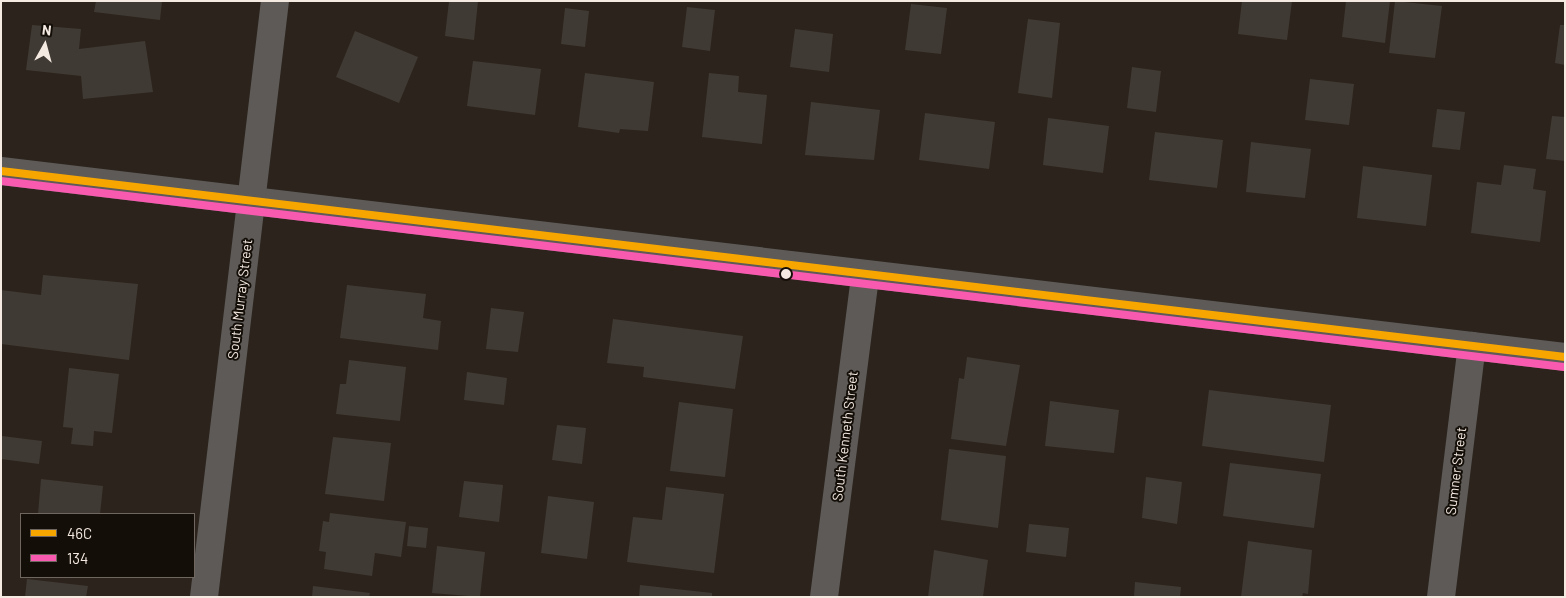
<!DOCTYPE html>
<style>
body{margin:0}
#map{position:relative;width:1566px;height:598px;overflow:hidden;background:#2b231c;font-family:Barlow,sans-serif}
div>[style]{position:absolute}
.building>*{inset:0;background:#403a34}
.minor>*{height:28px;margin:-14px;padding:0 14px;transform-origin:14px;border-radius:14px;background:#5d5a57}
.bus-1>*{height:8px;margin:-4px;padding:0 4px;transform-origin:4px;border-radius:4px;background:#f7a600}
.bus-2>*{height:8px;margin:-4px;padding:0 4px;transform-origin:4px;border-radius:4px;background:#f75aaf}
.dots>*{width:14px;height:14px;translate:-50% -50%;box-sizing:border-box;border:2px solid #140e08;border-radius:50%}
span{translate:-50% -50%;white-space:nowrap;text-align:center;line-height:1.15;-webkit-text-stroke:4px #140e08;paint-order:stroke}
.street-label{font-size:14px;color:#f4eae2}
.frame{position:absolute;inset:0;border:2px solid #f4eae2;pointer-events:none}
.legend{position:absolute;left:20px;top:513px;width:175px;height:65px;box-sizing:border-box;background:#140e08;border:1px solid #6e665f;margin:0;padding:6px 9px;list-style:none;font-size:15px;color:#f4eae2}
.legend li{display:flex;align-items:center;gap:10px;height:25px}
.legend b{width:25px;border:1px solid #6e665f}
.north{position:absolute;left:20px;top:20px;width:50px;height:50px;-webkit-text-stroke:4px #140e08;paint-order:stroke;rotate:7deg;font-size:14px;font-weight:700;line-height:20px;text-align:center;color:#f4eae2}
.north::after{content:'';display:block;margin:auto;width:18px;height:22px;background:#f4eae2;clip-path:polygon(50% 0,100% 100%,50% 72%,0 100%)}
</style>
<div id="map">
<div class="building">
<div style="clip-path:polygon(96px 1px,162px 1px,160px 20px,94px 12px)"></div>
<div style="clip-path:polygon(449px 1px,478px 1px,474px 40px,445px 36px)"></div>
<div style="clip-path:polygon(1242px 1px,1292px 1px,1287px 40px,1238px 34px)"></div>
<div style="clip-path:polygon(1346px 1px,1390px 1px,1385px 43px,1342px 37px)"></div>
<div style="clip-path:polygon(1395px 1px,1442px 6px,1435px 58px,1389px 53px)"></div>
<div style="clip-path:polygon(911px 4px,947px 8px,941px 54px,905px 50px)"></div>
<div style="clip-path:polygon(687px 7px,715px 10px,710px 51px,682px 47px)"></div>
<div style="clip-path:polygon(565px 8px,589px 11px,585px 47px,561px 44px)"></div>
<div style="clip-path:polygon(1028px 19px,1060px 23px,1052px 98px,1018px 93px)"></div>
<div style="clip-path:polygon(32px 25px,81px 29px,79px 49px,145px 41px,153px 92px,83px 99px,81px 76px,26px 70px)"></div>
<div style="clip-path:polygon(1560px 25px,1565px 25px,1565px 65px,1555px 63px)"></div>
<div style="clip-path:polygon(795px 29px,833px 34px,829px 72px,790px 67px)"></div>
<div style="clip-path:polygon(355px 31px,418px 57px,399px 103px,336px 77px)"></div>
<div style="clip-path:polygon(473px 61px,541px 69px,535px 115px,467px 106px)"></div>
<div style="clip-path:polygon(1132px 67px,1161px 71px,1156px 112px,1127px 108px)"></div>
<div style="clip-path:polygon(585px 73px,654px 82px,648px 131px,620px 129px,619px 133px,578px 127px)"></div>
<div style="clip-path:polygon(709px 73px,739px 76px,738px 92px,767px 95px,762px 144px,702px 137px)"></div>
<div style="clip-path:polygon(1310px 79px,1354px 84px,1349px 125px,1305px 120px)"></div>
<div style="clip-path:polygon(811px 102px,880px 110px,874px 160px,805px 155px)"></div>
<div style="clip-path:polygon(1437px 109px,1465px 112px,1460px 150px,1432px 147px)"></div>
<div style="clip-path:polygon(925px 113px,995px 122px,989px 169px,919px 160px)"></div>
<div style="clip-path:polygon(1552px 116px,1565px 117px,1565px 161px,1546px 159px)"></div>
<div style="clip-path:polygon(1048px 118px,1109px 126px,1103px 173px,1043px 165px)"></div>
<div style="clip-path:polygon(1155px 132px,1223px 140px,1217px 188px,1149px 180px)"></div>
<div style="clip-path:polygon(1251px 142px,1311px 149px,1305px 198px,1246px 192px)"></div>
<div style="clip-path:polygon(1504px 165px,1536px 169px,1533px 189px,1546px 191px,1540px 242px,1471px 233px,1477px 182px,1501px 185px)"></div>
<div style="clip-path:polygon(1363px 166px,1432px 175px,1426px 226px,1357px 218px)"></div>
<div style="clip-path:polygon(43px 275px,138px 284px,129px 360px,1px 344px,1px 290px,41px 295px)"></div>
<div style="clip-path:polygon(347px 285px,426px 294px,423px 318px,441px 321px,438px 350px,340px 338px)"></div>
<div style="clip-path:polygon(491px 308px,524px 312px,518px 352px,486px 349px)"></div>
<div style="clip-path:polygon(613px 319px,743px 336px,735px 389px,643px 377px,644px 367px,607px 363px)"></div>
<div style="clip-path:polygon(967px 357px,1020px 365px,1006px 446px,951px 439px,959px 378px,964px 379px)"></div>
<div style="clip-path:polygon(349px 360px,406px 367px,400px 421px,336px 414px,340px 384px,346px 384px)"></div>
<div style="clip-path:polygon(69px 368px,119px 374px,112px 433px,94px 431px,93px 446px,71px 444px,73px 428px,63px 427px)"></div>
<div style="clip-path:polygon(467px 372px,507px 378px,504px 405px,464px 400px)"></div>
<div style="clip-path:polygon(1209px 390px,1331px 405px,1324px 462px,1202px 446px)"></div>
<div style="clip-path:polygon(1050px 401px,1119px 410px,1114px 453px,1045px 446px)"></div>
<div style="clip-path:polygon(679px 402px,733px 409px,725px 477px,670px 471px)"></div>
<div style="clip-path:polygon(557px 425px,586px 428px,582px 464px,552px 460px)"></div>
<div style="clip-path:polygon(2px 436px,42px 441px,39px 464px,1px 459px)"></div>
<div style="clip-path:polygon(333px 437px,391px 443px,384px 501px,325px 494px)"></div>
<div style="clip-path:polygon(949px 449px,1006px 456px,998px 528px,941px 520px)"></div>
<div style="clip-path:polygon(1230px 463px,1321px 474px,1314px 528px,1223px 516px)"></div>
<div style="clip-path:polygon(1146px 477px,1182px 482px,1177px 524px,1142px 518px)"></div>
<div style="clip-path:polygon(41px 479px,103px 486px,100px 514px,38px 514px)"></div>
<div style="clip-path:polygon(464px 481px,503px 485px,499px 522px,459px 517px)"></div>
<div style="clip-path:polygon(666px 487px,724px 494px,714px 573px,627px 562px,633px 517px,662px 520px)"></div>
<div style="clip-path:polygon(548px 496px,594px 502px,587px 559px,541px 553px)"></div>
<div style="clip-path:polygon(330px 513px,406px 522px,401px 557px,375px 553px,372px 576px,324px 569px,326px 552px,319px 551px,323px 521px,329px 522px)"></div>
<div style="clip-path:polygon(1029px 524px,1069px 528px,1066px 557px,1026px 552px)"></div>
<div style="clip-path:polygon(409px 526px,428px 528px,426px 548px,407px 546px)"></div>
<div style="clip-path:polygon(1248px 541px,1312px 550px,1308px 594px,1303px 593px,1302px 597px,1241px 597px)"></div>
<div style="clip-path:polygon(437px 546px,485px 552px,480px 597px,432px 593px)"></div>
<div style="clip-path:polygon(934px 550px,988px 560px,983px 597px,928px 597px)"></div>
<div style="clip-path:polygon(27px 579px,88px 586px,86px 597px,25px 597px)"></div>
<div style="clip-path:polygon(1135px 582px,1181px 587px,1180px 597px,1134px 597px)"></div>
<div style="clip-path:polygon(640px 585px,712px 593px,712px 597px,639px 597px)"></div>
<div style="clip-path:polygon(313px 586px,370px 593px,369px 597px,312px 597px)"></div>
</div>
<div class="minor">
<div style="left:1px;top:171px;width:1575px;rotate:6.78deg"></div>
<div style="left:204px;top:597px;width:600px;rotate:-83.21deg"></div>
<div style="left:824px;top:597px;width:325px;rotate:-82.7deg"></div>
<div style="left:1441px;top:597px;width:253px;rotate:-83deg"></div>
</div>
<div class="bus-1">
<div style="left:1px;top:171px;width:1575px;rotate:6.78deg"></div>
</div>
<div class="bus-2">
<div style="left:1px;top:181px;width:1574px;rotate:6.79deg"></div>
</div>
<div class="dots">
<div style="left:786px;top:274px;background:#f4eae2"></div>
</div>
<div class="street-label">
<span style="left:240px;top:299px;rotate:-83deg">South Murray Street</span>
<span style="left:845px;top:436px;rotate:-83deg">South Kenneth Street</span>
<span style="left:1456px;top:471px;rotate:-83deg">Sumner Street</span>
</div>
<div class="frame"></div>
<ul class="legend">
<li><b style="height:6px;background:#f7a600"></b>46C</li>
<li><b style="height:6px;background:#f75aaf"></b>134</li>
</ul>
<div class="north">N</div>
</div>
